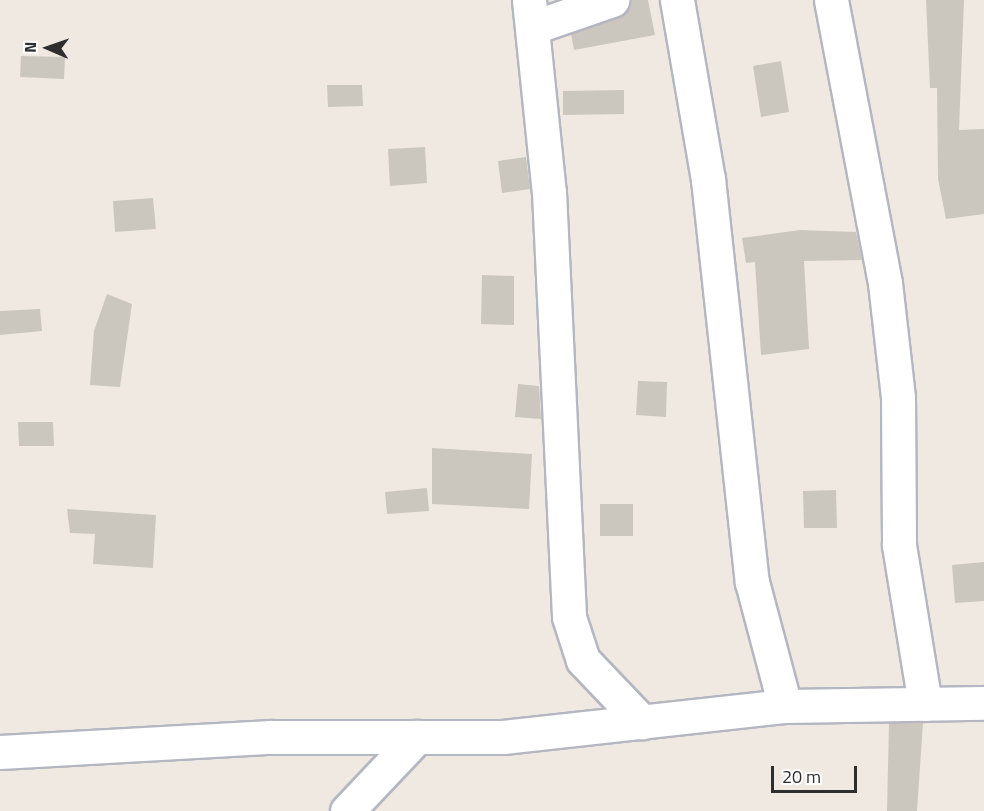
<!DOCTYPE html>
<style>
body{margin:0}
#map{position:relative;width:984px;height:811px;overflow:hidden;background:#efe9e1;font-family:"Titillium Web",sans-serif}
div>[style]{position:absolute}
.building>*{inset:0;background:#cbc7bf}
.roads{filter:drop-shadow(2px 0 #b4b7c1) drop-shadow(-2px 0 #b4b7c1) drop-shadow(0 2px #b4b7c1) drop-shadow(0 -2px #b4b7c1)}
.minor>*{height:33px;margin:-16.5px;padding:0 16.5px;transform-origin:16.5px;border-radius:16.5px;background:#fff}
span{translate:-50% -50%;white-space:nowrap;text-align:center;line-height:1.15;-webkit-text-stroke:4.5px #fff;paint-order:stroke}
.north{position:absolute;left:18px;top:18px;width:60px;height:60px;-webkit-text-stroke:4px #fff;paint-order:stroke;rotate:272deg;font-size:16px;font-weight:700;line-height:24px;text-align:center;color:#2e2e2e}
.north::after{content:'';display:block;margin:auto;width:21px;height:27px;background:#2e2e2e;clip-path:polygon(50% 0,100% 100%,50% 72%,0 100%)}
.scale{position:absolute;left:771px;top:766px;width:86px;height:27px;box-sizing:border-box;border:3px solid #2e2e2e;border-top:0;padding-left:8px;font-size:18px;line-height:21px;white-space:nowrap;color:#2e2e2e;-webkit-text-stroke:4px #fff;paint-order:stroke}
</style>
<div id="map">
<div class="building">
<div style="clip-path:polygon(630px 0,648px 0,655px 35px,574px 50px,571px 34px,619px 17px)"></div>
<div style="clip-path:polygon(926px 0,964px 0,959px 130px,984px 129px,984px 214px,946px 219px,938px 179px,937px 88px,930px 88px)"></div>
<div style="clip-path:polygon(21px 56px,65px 57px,64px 79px,20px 77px)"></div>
<div style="clip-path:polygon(781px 61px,789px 112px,761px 117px,753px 66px)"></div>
<div style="clip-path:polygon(327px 85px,362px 85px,363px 106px,328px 107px)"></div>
<div style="clip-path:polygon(624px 90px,624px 114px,563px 115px,563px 91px)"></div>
<div style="clip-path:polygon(425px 147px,427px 183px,390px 186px,388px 149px)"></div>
<div style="clip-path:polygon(526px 157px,530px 189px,502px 193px,498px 161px)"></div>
<div style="clip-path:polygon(153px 198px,156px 229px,115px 232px,113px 201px)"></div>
<div style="clip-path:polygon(800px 230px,856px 232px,862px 260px,804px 261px,809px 349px,761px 355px,755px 262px,746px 263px,742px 238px)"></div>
<div style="clip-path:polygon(482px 275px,514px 276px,514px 325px,481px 324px)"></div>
<div style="clip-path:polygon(107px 294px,132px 304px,120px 387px,90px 385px,94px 331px)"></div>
<div style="clip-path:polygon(40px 309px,42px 331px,0 335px,0 311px)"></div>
<div style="clip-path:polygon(638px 381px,667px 382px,666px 417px,636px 415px)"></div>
<div style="clip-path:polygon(518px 384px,539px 386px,541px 419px,515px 417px)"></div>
<div style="clip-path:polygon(18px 422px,53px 422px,54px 446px,19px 446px)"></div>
<div style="clip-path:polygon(432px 448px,532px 454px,529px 509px,432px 504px)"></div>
<div style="clip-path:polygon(427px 488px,429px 511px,387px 514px,385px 492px)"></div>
<div style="clip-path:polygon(836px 490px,837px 528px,804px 528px,803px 491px)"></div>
<div style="clip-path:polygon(600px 504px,633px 504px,633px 536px,600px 536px)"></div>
<div style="clip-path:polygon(67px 509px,156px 515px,153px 568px,93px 564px,95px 534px,70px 533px)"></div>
<div style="clip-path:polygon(984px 562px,984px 601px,955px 603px,952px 565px)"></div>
<div style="clip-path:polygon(889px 723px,923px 723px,917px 811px,887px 811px)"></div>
</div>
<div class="roads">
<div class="minor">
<div style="left:529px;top:0;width:193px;rotate:84.1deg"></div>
<div style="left:549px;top:192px;width:425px;rotate:87.3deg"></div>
<div style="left:569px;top:617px;width:45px;rotate:72deg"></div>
<div style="left:583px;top:660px;width:86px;rotate:46.4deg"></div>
<div style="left:677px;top:0;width:182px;rotate:80.2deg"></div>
<div style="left:708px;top:179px;width:405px;rotate:83.8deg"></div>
<div style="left:752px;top:582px;width:128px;rotate:75.1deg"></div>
<div style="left:831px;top:0;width:288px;rotate:79.2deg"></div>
<div style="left:885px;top:283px;width:115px;rotate:83.5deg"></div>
<div style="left:898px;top:397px;width:148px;rotate:89.6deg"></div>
<div style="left:899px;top:545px;width:161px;rotate:80.7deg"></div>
<div style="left:534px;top:27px;width:83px;rotate:-19.1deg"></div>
<div style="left:0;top:752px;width:271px;rotate:-3.2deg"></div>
<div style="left:271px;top:737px;width:232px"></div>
<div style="left:503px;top:737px;width:284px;rotate:-6.3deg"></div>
<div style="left:785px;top:706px;width:199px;rotate:-0.9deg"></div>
<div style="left:347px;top:811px;width:102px;rotate:-46.6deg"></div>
</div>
</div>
<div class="north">N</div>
<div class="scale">20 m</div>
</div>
